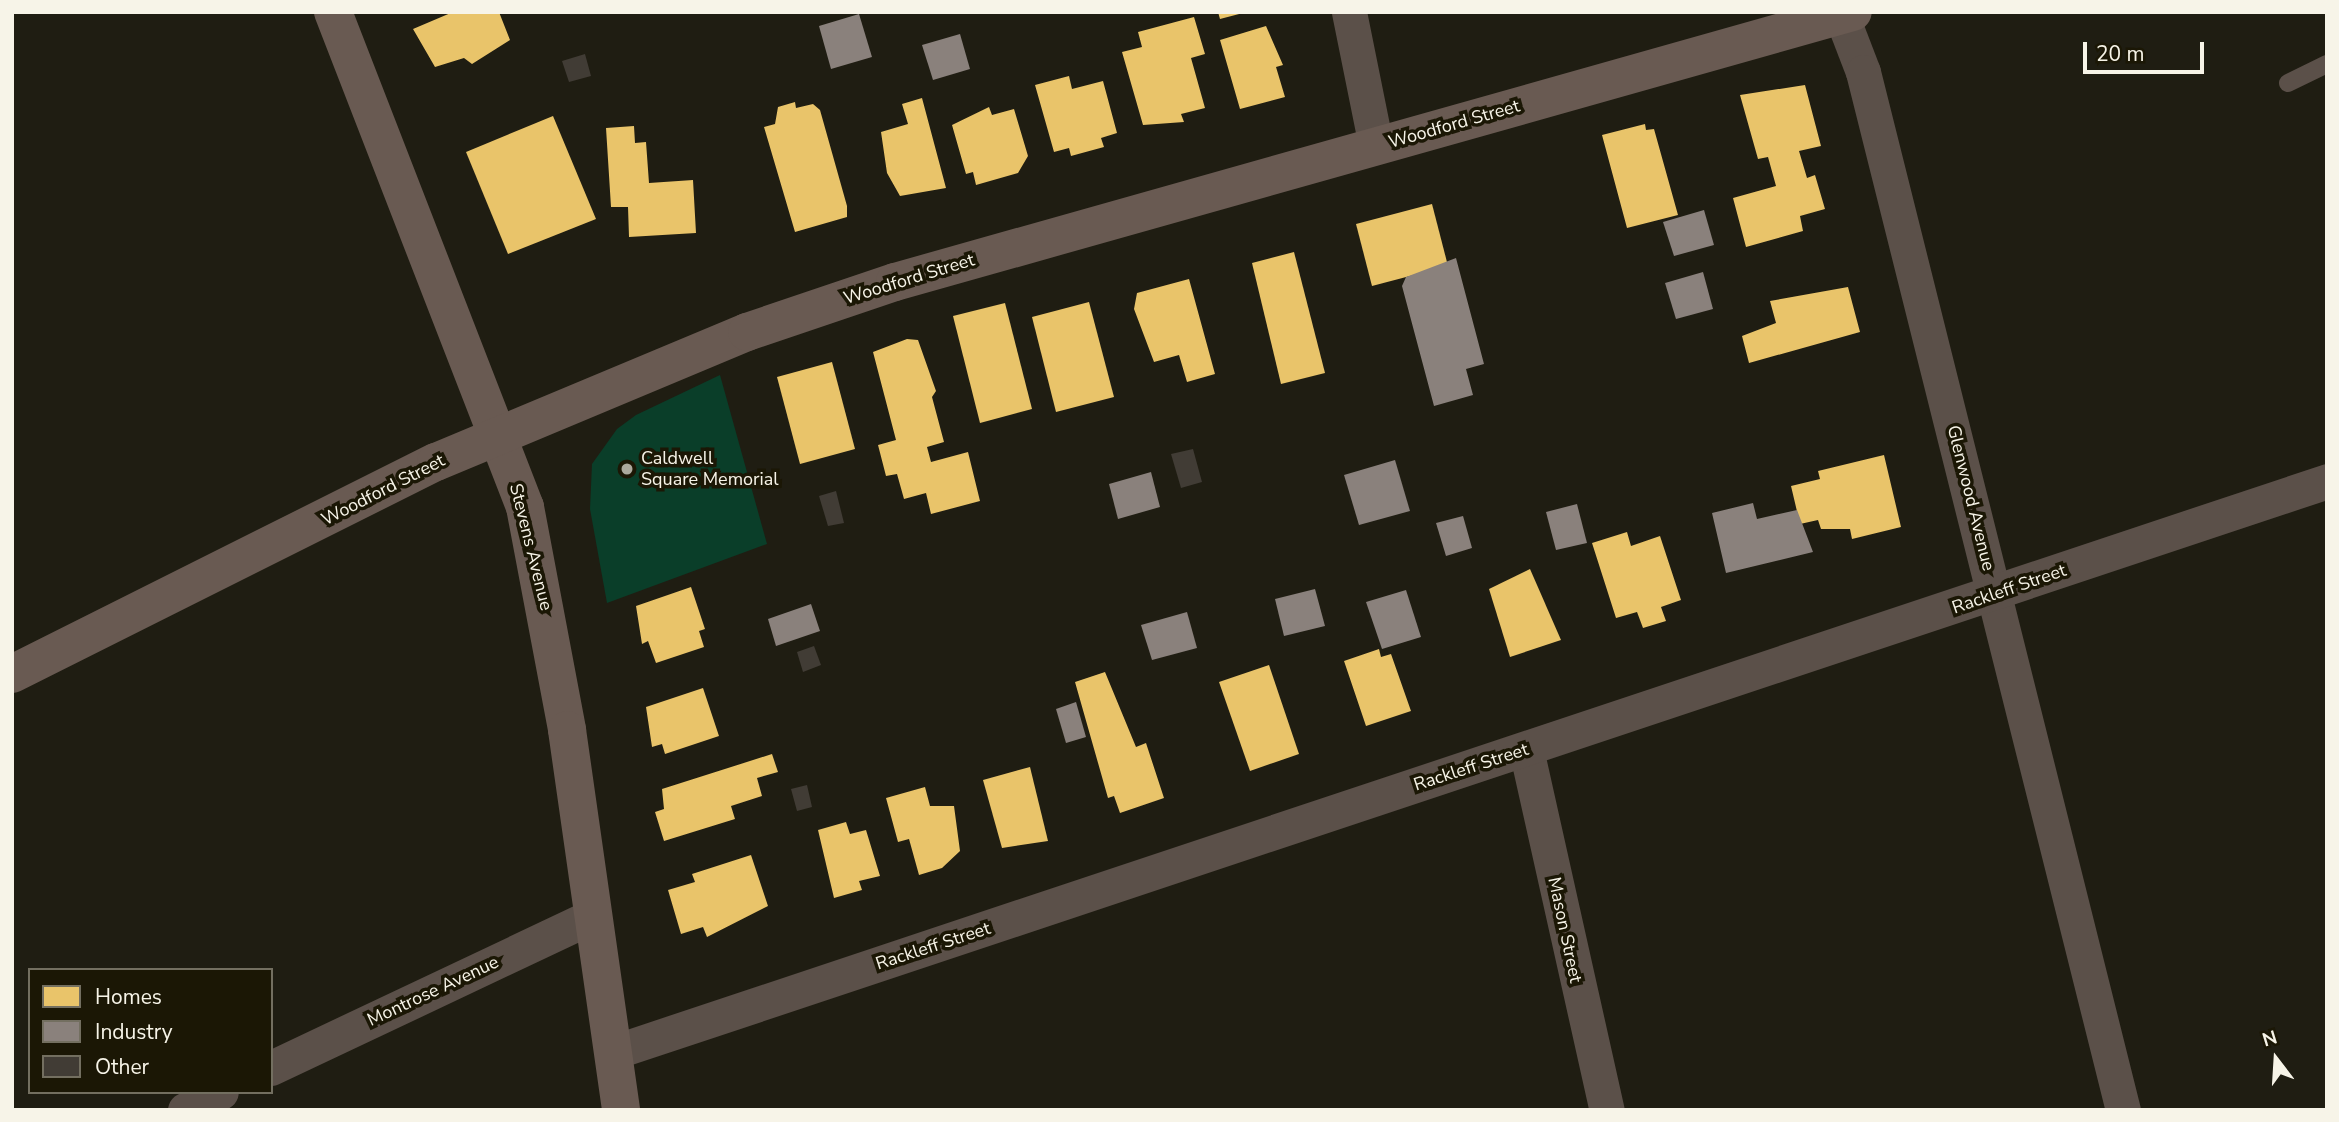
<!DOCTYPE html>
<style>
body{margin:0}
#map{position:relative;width:2339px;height:1122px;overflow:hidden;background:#1f1d12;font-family:"Nunito Sans",sans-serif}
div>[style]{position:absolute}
.green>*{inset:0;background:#0a3e29}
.homes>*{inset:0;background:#e9c46a}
.industry>*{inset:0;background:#8a817c}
.building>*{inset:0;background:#413c35}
.service>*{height:18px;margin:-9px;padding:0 9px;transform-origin:9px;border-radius:9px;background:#5b5049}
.minor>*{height:35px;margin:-17.5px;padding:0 17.5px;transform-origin:17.5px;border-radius:17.5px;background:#5b5049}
.secondary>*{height:38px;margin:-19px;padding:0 19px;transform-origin:19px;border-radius:19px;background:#695a52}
.dots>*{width:19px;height:19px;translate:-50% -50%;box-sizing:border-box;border:4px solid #1b1705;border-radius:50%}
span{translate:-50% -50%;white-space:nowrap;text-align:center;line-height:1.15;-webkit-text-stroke:7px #1b1705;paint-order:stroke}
.street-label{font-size:18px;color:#f7f4e8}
.poi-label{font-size:18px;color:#f7f4e8}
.left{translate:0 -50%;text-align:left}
.frame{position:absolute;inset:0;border:14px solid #f7f4e8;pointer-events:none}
.legend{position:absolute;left:28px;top:968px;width:245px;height:126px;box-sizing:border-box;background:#1b1705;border:2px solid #736f60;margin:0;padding:9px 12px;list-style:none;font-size:21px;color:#f7f4e8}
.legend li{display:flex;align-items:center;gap:14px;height:35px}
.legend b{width:35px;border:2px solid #736f60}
.north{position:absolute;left:2241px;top:1024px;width:70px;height:70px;-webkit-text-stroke:5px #1b1705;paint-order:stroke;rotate:343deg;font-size:19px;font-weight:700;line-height:28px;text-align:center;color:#f7f4e8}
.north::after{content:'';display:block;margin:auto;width:24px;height:32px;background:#f7f4e8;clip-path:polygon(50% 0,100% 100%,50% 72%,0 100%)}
.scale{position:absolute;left:2083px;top:42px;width:121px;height:32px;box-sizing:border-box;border:4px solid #f7f4e8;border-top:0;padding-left:9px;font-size:21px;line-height:24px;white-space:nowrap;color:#f7f4e8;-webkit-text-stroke:5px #1b1705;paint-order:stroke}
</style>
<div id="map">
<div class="green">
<div style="clip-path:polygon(720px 375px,767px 544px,607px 603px,590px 509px,592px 464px,617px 429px,636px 415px)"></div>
</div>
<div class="homes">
<div style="clip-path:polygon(453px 12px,499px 12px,510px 40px,472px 64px,464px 58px,435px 67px,413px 29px)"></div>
<div style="clip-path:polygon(1218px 12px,1243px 12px,1243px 13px,1220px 19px)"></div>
<div style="clip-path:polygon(1194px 17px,1205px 54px,1191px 58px,1205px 108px,1181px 114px,1184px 122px,1143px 125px,1122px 52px,1142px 47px,1138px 32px)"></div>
<div style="clip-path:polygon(1266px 26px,1283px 65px,1276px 67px,1285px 97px,1240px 109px,1220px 40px)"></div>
<div style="clip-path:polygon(1069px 76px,1072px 89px,1103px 81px,1117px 133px,1101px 138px,1104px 147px,1071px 156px,1069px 148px,1054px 152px,1035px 85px)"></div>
<div style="clip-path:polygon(1805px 85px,1821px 146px,1799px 151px,1807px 178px,1815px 175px,1825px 209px,1800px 216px,1803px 231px,1746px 247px,1733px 198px,1776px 186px,1768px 157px,1758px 159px,1740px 95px)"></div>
<div style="clip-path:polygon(922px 98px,946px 188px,900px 196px,887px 173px,881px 132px,908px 124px,902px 104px)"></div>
<div style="clip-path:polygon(795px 102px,796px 108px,813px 104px,820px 110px,847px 206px,847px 217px,795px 232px,764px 127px,775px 124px,778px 107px)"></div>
<div style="clip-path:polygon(989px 107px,992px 115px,1014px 109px,1028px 156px,1018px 173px,976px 185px,973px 172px,966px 174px,952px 125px)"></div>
<div style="clip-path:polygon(553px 116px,596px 219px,508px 254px,466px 152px)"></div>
<div style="clip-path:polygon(1645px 124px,1646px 130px,1654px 129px,1678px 215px,1627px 228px,1602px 135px)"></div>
<div style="clip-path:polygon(634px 126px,635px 143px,646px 142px,649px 183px,693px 180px,696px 233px,629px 237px,628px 207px,611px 207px,606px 128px)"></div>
<div style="clip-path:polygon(1432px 204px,1448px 266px,1372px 286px,1356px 224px)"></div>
<div style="clip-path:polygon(1294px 252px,1325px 373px,1281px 384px,1252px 263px)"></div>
<div style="clip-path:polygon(1189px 279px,1215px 374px,1187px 382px,1179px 355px,1154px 362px,1134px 309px,1137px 293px)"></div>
<div style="clip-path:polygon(1848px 287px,1860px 332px,1749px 363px,1742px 336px,1776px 323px,1770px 301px)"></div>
<div style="clip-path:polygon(1089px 302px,1114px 397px,1056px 412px,1032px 317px)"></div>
<div style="clip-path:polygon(1005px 303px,1032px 409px,980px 423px,953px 316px)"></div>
<div style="clip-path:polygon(907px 339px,918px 340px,936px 391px,932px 397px,944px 442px,927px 447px,931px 462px,968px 452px,980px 501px,931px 514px,926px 493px,904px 499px,897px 474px,886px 476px,878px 445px,896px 440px,873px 352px)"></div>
<div style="clip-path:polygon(832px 362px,855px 449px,800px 464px,777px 377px)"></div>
<div style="clip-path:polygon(1884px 455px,1901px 527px,1852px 539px,1850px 529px,1821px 529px,1818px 520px,1800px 524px,1791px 486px,1820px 479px,1818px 471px)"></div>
<div style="clip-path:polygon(1627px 532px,1631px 546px,1660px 536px,1681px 600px,1661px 607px,1666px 621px,1643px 628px,1637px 612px,1616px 618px,1592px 543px)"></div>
<div style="clip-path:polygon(1530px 569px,1561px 640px,1510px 657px,1489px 589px)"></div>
<div style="clip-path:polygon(691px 587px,705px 629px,699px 631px,704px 647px,656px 663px,648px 641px,642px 644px,636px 606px)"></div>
<div style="clip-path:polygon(1379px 649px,1381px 657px,1391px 654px,1411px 711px,1366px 726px,1344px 661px)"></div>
<div style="clip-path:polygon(1269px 665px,1299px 754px,1250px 771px,1219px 682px)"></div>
<div style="clip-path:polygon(1105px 672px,1136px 747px,1146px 743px,1164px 798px,1120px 813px,1114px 796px,1108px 798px,1075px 682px)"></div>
<div style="clip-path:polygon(703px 688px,719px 736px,665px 754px,662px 744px,652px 747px,646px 707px)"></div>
<div style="clip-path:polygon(772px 754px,778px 772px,757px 778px,762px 796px,731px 806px,735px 819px,664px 841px,655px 812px,664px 809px,662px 789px)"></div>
<div style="clip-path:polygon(1030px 767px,1048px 841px,1002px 848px,983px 780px)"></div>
<div style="clip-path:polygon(925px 787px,930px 806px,954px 806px,960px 851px,942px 868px,919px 875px,909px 839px,898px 842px,886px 798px)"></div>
<div style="clip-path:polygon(846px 822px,850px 834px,866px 830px,880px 876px,859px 881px,862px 890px,834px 898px,818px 830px)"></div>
<div style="clip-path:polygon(751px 855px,768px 906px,707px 937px,703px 927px,681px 934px,668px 890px,695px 882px,692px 874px)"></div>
</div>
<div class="industry">
<div style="clip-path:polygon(859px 14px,872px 57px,831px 69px,819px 26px)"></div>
<div style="clip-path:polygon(960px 34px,970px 69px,933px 80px,922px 45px)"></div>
<div style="clip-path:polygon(1704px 210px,1714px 245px,1674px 256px,1663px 222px)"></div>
<div style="clip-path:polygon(1456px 258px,1484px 364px,1466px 369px,1473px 395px,1434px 406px,1402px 286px,1406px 277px)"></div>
<div style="clip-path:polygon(1703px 272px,1713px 309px,1676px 319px,1665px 283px)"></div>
<div style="clip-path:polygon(1395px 460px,1410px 511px,1359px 525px,1344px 475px)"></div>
<div style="clip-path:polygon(1151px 472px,1160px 507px,1118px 519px,1109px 484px)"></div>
<div style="clip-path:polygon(1753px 503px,1757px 519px,1797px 510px,1813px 552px,1726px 573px,1712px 513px)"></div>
<div style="clip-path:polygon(1577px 504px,1587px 543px,1556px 550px,1546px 512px)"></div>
<div style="clip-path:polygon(1463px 516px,1472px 548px,1446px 556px,1436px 523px)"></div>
<div style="clip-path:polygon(1315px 589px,1325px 626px,1284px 636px,1275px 599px)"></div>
<div style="clip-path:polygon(1406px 590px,1421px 637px,1382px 649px,1366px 602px)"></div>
<div style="clip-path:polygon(811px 604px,820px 631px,776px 646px,768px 619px)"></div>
<div style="clip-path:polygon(1187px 612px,1197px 648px,1152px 660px,1141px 625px)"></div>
<div style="clip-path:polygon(1076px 702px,1086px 737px,1066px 743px,1056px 709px)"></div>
</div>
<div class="building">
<div style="clip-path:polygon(585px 54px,591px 76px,569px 82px,562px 61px)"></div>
<div style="clip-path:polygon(1193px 449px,1202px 482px,1181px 488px,1171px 454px)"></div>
<div style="clip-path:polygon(836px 491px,844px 523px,828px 526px,819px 496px)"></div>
<div style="clip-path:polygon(814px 646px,821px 665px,803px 672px,797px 652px)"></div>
<div style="clip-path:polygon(807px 785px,812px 807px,797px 811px,791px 789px)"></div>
</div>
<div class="service">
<div style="left:2288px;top:83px;width:43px;rotate:-26deg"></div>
</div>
<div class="minor">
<div style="left:1349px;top:12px;width:137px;rotate:78.6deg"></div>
<div style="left:1840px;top:12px;width:64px;rotate:69deg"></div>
<div style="left:1863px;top:72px;width:1070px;rotate:75.94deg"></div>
<div style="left:1526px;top:749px;width:370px;rotate:77.4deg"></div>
<div style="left:614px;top:1052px;width:1806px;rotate:-18.43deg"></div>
<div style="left:271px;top:1068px;width:357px;rotate:-25.3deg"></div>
<div style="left:185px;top:1110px;width:40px;rotate:-26.6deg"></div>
</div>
<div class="secondary">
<div style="left:333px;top:12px;width:531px;rotate:68.8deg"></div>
<div style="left:525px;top:507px;width:227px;rotate:79.3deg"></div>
<div style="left:567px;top:730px;width:384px;rotate:81.9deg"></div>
<div style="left:12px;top:674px;width:474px;rotate:-26.6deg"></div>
<div style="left:436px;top:462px;width:337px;rotate:-22.7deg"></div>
<div style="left:747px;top:332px;width:156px;rotate:-18.7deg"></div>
<div style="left:895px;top:282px;width:995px;rotate:-15.74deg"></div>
</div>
<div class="dots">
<div style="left:627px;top:469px;background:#aba99d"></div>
</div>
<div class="street-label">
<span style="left:1454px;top:124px;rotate:-16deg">Woodford Street</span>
<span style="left:909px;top:279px;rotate:-17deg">Woodford Street</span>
<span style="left:383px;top:490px;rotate:-27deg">Woodford Street</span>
<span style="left:1971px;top:498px;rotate:76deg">Glenwood Avenue</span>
<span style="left:531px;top:547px;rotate:76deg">Stevens Avenue</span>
<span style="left:2009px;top:589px;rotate:-19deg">Rackleff Street</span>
<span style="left:1471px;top:767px;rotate:-18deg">Rackleff Street</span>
<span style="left:1565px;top:930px;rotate:78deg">Mason Street</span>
<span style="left:933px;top:946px;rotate:-18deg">Rackleff Street</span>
<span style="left:433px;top:991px;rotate:-25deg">Montrose Avenue</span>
</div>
<div class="poi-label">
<span class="left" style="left:641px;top:469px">Caldwell<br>Square Memorial</span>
</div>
<div class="frame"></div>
<ul class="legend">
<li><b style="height:19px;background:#e9c46a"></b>Homes</li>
<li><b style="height:19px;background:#8a817c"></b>Industry</li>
<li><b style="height:19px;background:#413c35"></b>Other</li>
</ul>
<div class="north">N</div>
<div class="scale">20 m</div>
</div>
